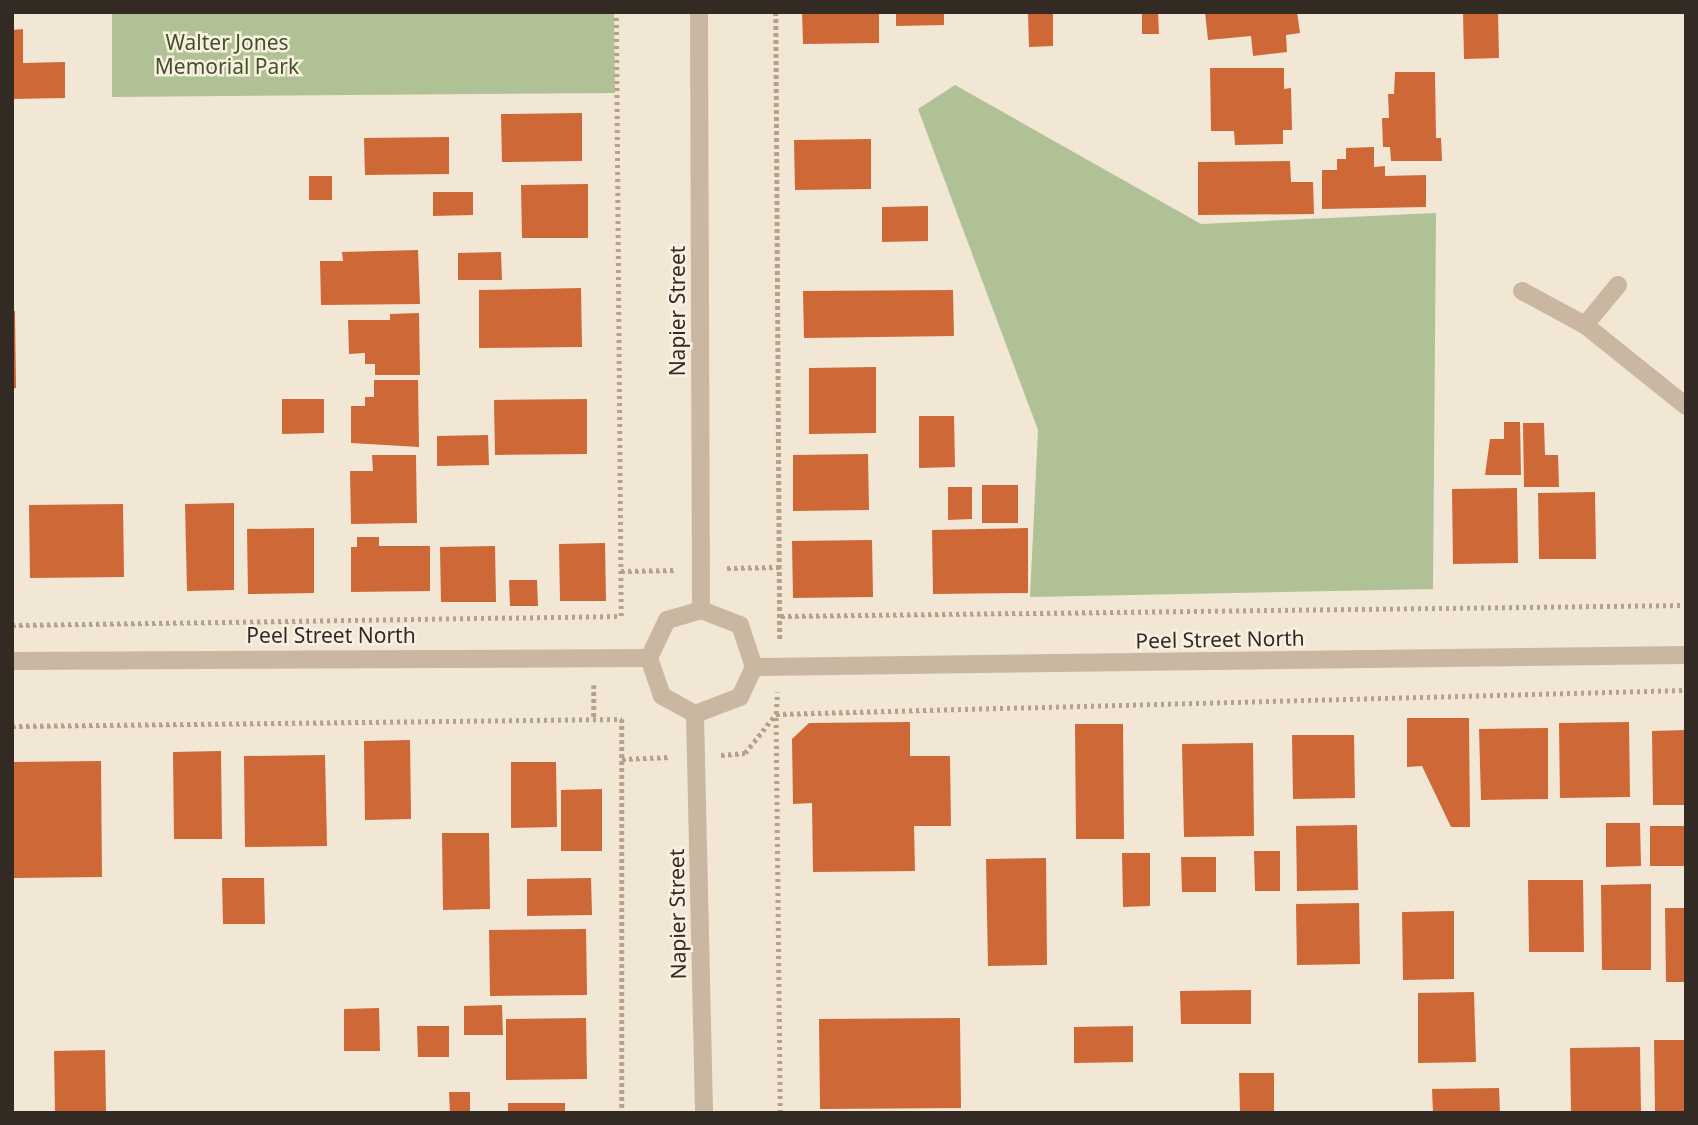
<!DOCTYPE html>
<style>
body{margin:0}
#map{position:relative;width:1698px;height:1125px;overflow:hidden;background:#f2e7d5;font-family:"Noto Sans",sans-serif}
div>[style]{position:absolute}
.green>*{inset:0;background:#afc195}
.building>*{inset:0;background:#ce6837}
.path>*{height:4.5px;margin-top:-2.25px;transform-origin:0;background:repeating-linear-gradient(90deg,#b6a18b 0 3.5px,transparent 0 7px)}
.service>*{height:18px;margin:-9px;padding:0 9px;transform-origin:9px;border-radius:9px;background:#cab7a1}
.minor>*{height:18px;margin:-9px;padding:0 9px;transform-origin:9px;border-radius:9px;background:#cab7a1}
span{translate:-50% -50%;white-space:nowrap;text-align:center;line-height:1.15;-webkit-text-stroke:5px #faf0e1;paint-order:stroke}
.park-label{font-size:21px;color:#3f5327}
.street-label{font-size:21px;color:#342a24}
.frame{position:absolute;inset:0;border:14px solid #342a24;pointer-events:none}
</style>
<div id="map">
<div class="green">
<div style="clip-path:polygon(112px 12px,614px 12px,615px 93px,112px 97px)"></div>
<div style="clip-path:polygon(955px 85px,1201px 224px,1436px 213px,1433px 589px,1030px 597px,1038px 430px,918px 109px)"></div>
</div>
<div class="building">
<div style="clip-path:polygon(802px 12px,879px 12px,879px 43px,803px 44px)"></div>
<div style="clip-path:polygon(896px 12px,944px 12px,944px 25px,896px 26px)"></div>
<div style="clip-path:polygon(1028px 12px,1053px 12px,1053px 46px,1029px 47px)"></div>
<div style="clip-path:polygon(1142px 12px,1158px 12px,1159px 34px,1142px 34px)"></div>
<div style="clip-path:polygon(1205px 12px,1297px 12px,1300px 33px,1286px 35px,1287px 52px,1253px 56px,1251px 36px,1208px 40px)"></div>
<div style="clip-path:polygon(1463px 12px,1498px 12px,1499px 58px,1464px 59px)"></div>
<div style="clip-path:polygon(23px 29px,23px 63px,65px 62px,65px 98px,12px 99px,12px 30px)"></div>
<div style="clip-path:polygon(1210px 68px,1284px 68px,1284px 89px,1291px 88px,1292px 130px,1283px 130px,1283px 144px,1235px 145px,1234px 131px,1211px 131px)"></div>
<div style="clip-path:polygon(1395px 72px,1435px 72px,1436px 138px,1441px 138px,1442px 161px,1391px 161px,1390px 147px,1383px 147px,1382px 118px,1389px 118px,1388px 94px,1394px 94px)"></div>
<div style="clip-path:polygon(582px 113px,582px 161px,502px 162px,501px 114px)"></div>
<div style="clip-path:polygon(449px 137px,449px 174px,365px 175px,364px 138px)"></div>
<div style="clip-path:polygon(871px 139px,871px 189px,795px 190px,794px 140px)"></div>
<div style="clip-path:polygon(1374px 147px,1374px 167px,1385px 166px,1385px 176px,1426px 175px,1426px 207px,1322px 209px,1322px 170px,1337px 170px,1337px 159px,1346px 159px,1346px 148px)"></div>
<div style="clip-path:polygon(1290px 161px,1291px 182px,1313px 182px,1314px 214px,1198px 215px,1198px 162px)"></div>
<div style="clip-path:polygon(309px 176px,332px 176px,332px 200px,309px 200px)"></div>
<div style="clip-path:polygon(588px 184px,588px 238px,522px 238px,521px 185px)"></div>
<div style="clip-path:polygon(433px 192px,473px 192px,473px 215px,433px 216px)"></div>
<div style="clip-path:polygon(928px 206px,928px 241px,882px 242px,882px 207px)"></div>
<div style="clip-path:polygon(418px 250px,420px 304px,321px 305px,320px 261px,343px 261px,342px 252px)"></div>
<div style="clip-path:polygon(501px 252px,502px 280px,458px 280px,458px 253px)"></div>
<div style="clip-path:polygon(581px 288px,582px 347px,479px 348px,479px 290px)"></div>
<div style="clip-path:polygon(953px 290px,954px 336px,804px 338px,803px 291px)"></div>
<div style="clip-path:polygon(12px 311px,15px 311px,16px 388px,12px 389px)"></div>
<div style="clip-path:polygon(419px 313px,420px 375px,375px 375px,375px 364px,365px 364px,365px 353px,349px 354px,348px 320px,390px 320px,390px 314px)"></div>
<div style="clip-path:polygon(876px 367px,876px 433px,809px 434px,809px 368px)"></div>
<div style="clip-path:polygon(374px 380px,418px 380px,419px 447px,351px 443px,351px 406px,365px 406px,365px 397px,374px 397px)"></div>
<div style="clip-path:polygon(282px 399px,324px 399px,324px 433px,282px 434px)"></div>
<div style="clip-path:polygon(587px 399px,587px 454px,495px 455px,494px 400px)"></div>
<div style="clip-path:polygon(919px 416px,954px 416px,955px 467px,919px 468px)"></div>
<div style="clip-path:polygon(1504px 422px,1520px 422px,1521px 475px,1485px 475px,1490px 439px,1504px 439px)"></div>
<div style="clip-path:polygon(1523px 423px,1544px 423px,1545px 455px,1558px 455px,1559px 487px,1524px 487px)"></div>
<div style="clip-path:polygon(488px 435px,489px 465px,437px 466px,437px 436px)"></div>
<div style="clip-path:polygon(868px 454px,869px 510px,793px 511px,793px 455px)"></div>
<div style="clip-path:polygon(372px 455px,416px 455px,417px 523px,351px 524px,350px 471px,373px 471px)"></div>
<div style="clip-path:polygon(982px 485px,1018px 485px,1018px 523px,982px 523px)"></div>
<div style="clip-path:polygon(948px 487px,972px 487px,972px 519px,948px 520px)"></div>
<div style="clip-path:polygon(1517px 488px,1518px 563px,1453px 564px,1452px 489px)"></div>
<div style="clip-path:polygon(1595px 492px,1596px 559px,1539px 559px,1538px 493px)"></div>
<div style="clip-path:polygon(234px 503px,234px 590px,187px 591px,185px 504px)"></div>
<div style="clip-path:polygon(123px 504px,124px 577px,30px 578px,29px 505px)"></div>
<div style="clip-path:polygon(314px 528px,314px 593px,248px 594px,247px 529px)"></div>
<div style="clip-path:polygon(1028px 528px,1028px 593px,933px 594px,932px 530px)"></div>
<div style="clip-path:polygon(357px 537px,379px 537px,379px 546px,430px 546px,430px 591px,351px 592px,351px 547px,357px 547px)"></div>
<div style="clip-path:polygon(872px 540px,873px 597px,793px 598px,792px 541px)"></div>
<div style="clip-path:polygon(605px 543px,606px 601px,560px 601px,559px 544px)"></div>
<div style="clip-path:polygon(495px 546px,496px 602px,441px 602px,440px 547px)"></div>
<div style="clip-path:polygon(509px 580px,537px 580px,538px 606px,510px 606px)"></div>
<div style="clip-path:polygon(1407px 718px,1469px 718px,1470px 827px,1451px 827px,1422px 766px,1407px 767px)"></div>
<div style="clip-path:polygon(910px 722px,910px 756px,950px 756px,951px 826px,914px 826px,915px 871px,813px 872px,812px 803px,793px 804px,792px 739px,809px 723px)"></div>
<div style="clip-path:polygon(1629px 722px,1630px 797px,1560px 798px,1559px 723px)"></div>
<div style="clip-path:polygon(1075px 724px,1123px 724px,1124px 839px,1076px 839px)"></div>
<div style="clip-path:polygon(1548px 728px,1548px 799px,1481px 800px,1479px 729px)"></div>
<div style="clip-path:polygon(1686px 730px,1686px 805px,1653px 805px,1652px 731px)"></div>
<div style="clip-path:polygon(1292px 735px,1354px 735px,1355px 798px,1293px 799px)"></div>
<div style="clip-path:polygon(410px 740px,411px 819px,365px 820px,364px 741px)"></div>
<div style="clip-path:polygon(1253px 743px,1254px 836px,1184px 837px,1182px 744px)"></div>
<div style="clip-path:polygon(221px 751px,222px 839px,174px 839px,173px 752px)"></div>
<div style="clip-path:polygon(325px 755px,327px 846px,245px 847px,244px 756px)"></div>
<div style="clip-path:polygon(101px 761px,102px 877px,14px 878px,13px 762px)"></div>
<div style="clip-path:polygon(511px 762px,556px 762px,557px 827px,511px 828px)"></div>
<div style="clip-path:polygon(602px 789px,602px 851px,561px 851px,561px 790px)"></div>
<div style="clip-path:polygon(1606px 823px,1640px 823px,1641px 866px,1606px 867px)"></div>
<div style="clip-path:polygon(1357px 825px,1358px 890px,1297px 891px,1296px 826px)"></div>
<div style="clip-path:polygon(1650px 826px,1685px 826px,1685px 866px,1650px 866px)"></div>
<div style="clip-path:polygon(442px 833px,489px 833px,490px 909px,443px 910px)"></div>
<div style="clip-path:polygon(1254px 851px,1280px 851px,1280px 891px,1255px 891px)"></div>
<div style="clip-path:polygon(1122px 853px,1150px 853px,1150px 906px,1123px 907px)"></div>
<div style="clip-path:polygon(1181px 857px,1216px 857px,1216px 892px,1182px 892px)"></div>
<div style="clip-path:polygon(1046px 858px,1047px 965px,988px 966px,986px 859px)"></div>
<div style="clip-path:polygon(222px 878px,264px 878px,265px 924px,223px 924px)"></div>
<div style="clip-path:polygon(591px 878px,592px 915px,527px 916px,527px 879px)"></div>
<div style="clip-path:polygon(1528px 880px,1583px 880px,1584px 952px,1529px 952px)"></div>
<div style="clip-path:polygon(1651px 884px,1651px 970px,1602px 970px,1601px 885px)"></div>
<div style="clip-path:polygon(1359px 903px,1360px 964px,1297px 965px,1296px 904px)"></div>
<div style="clip-path:polygon(1665px 908px,1686px 908px,1686px 982px,1666px 982px)"></div>
<div style="clip-path:polygon(1454px 911px,1454px 979px,1403px 980px,1402px 912px)"></div>
<div style="clip-path:polygon(586px 929px,587px 995px,490px 996px,489px 930px)"></div>
<div style="clip-path:polygon(1251px 990px,1251px 1024px,1181px 1024px,1180px 991px)"></div>
<div style="clip-path:polygon(1474px 992px,1476px 1062px,1418px 1063px,1418px 993px)"></div>
<div style="clip-path:polygon(502px 1005px,503px 1035px,464px 1035px,464px 1006px)"></div>
<div style="clip-path:polygon(379px 1008px,380px 1051px,344px 1051px,344px 1009px)"></div>
<div style="clip-path:polygon(586px 1018px,587px 1079px,506px 1080px,506px 1019px)"></div>
<div style="clip-path:polygon(960px 1018px,961px 1108px,820px 1109px,819px 1019px)"></div>
<div style="clip-path:polygon(417px 1026px,449px 1026px,449px 1057px,418px 1057px)"></div>
<div style="clip-path:polygon(1133px 1026px,1133px 1062px,1074px 1063px,1074px 1027px)"></div>
<div style="clip-path:polygon(1654px 1040px,1686px 1040px,1686px 1111px,1655px 1111px)"></div>
<div style="clip-path:polygon(1640px 1047px,1641px 1113px,1571px 1113px,1570px 1048px)"></div>
<div style="clip-path:polygon(105px 1050px,106px 1113px,55px 1113px,54px 1051px)"></div>
<div style="clip-path:polygon(1239px 1073px,1274px 1073px,1274px 1113px,1240px 1113px)"></div>
<div style="clip-path:polygon(1499px 1088px,1500px 1113px,1433px 1113px,1432px 1089px)"></div>
<div style="clip-path:polygon(449px 1092px,470px 1092px,470px 1113px,450px 1113px)"></div>
<div style="clip-path:polygon(508px 1103px,565px 1103px,565px 1113px,508px 1113px)"></div>
</div>
<div class="path">
<div style="left:776px;top:12px;width:629px;rotate:89.64deg"></div>
<div style="left:727px;top:568px;width:53px;rotate:-1.1deg"></div>
<div style="left:621px;top:571px;width:55px;rotate:-1deg"></div>
<div style="left:781px;top:616px;width:905px;rotate:-0.7deg"></div>
<div style="left:12px;top:625px;width:609px;rotate:-0.85deg"></div>
<div style="left:621px;top:616px;width:604px;rotate:-90.47deg"></div>
<div style="left:594px;top:685px;width:34px;rotate:90deg"></div>
<div style="left:12px;top:726px;width:610px;rotate:-0.66deg"></div>
<div style="left:622px;top:719px;width:394px;rotate:90deg"></div>
<div style="left:721px;top:755px;width:24px;rotate:-5deg"></div>
<div style="left:745px;top:753px;width:50px;rotate:-51.5deg"></div>
<div style="left:776px;top:714px;width:22px;rotate:-87deg"></div>
<div style="left:622px;top:759px;width:48px;rotate:-2.4deg"></div>
<div style="left:780px;top:1113px;width:399px;rotate:-90.6deg"></div>
<div style="left:776px;top:714px;width:910px;rotate:-1.51deg"></div>
</div>
<div class="service">
<div style="left:1618px;top:285px;width:52px;rotate:129.5deg"></div>
<div style="left:1585px;top:325px;width:129px;rotate:38.7deg"></div>
<div style="left:1522px;top:291px;width:72px;rotate:28.4deg"></div>
</div>
<div class="minor">
<div style="left:699px;top:12px;width:598px;rotate:89.81deg"></div>
<div style="left:701px;top:610px;width:42px;rotate:21deg"></div>
<div style="left:740px;top:625px;width:44px;rotate:71.6deg"></div>
<div style="left:754px;top:667px;width:33px;rotate:115deg"></div>
<div style="left:740px;top:697px;width:48px;rotate:159.3deg"></div>
<div style="left:695px;top:714px;width:38px;rotate:-151deg"></div>
<div style="left:662px;top:696px;width:40px;rotate:-108.9deg"></div>
<div style="left:649px;top:658px;width:42px;rotate:-64.7deg"></div>
<div style="left:667px;top:620px;width:35px;rotate:-16deg"></div>
<div style="left:12px;top:661px;width:637px;rotate:-0.27deg"></div>
<div style="left:754px;top:667px;width:932px;rotate:-0.74deg"></div>
<div style="left:695px;top:714px;width:399px;rotate:88.7deg"></div>
</div>
<div class="park-label">
<span style="left:227px;top:54px">Walter Jones<br>Memorial Park</span>
</div>
<div class="street-label">
<span style="left:677px;top:311px;rotate:-90deg">Napier Street</span>
<span style="left:331px;top:635px">Peel Street North</span>
<span style="left:1220px;top:639px;rotate:-1deg">Peel Street North</span>
<span style="left:677px;top:914px;rotate:-91deg">Napier Street</span>
</div>
<div class="frame"></div>
</div>
